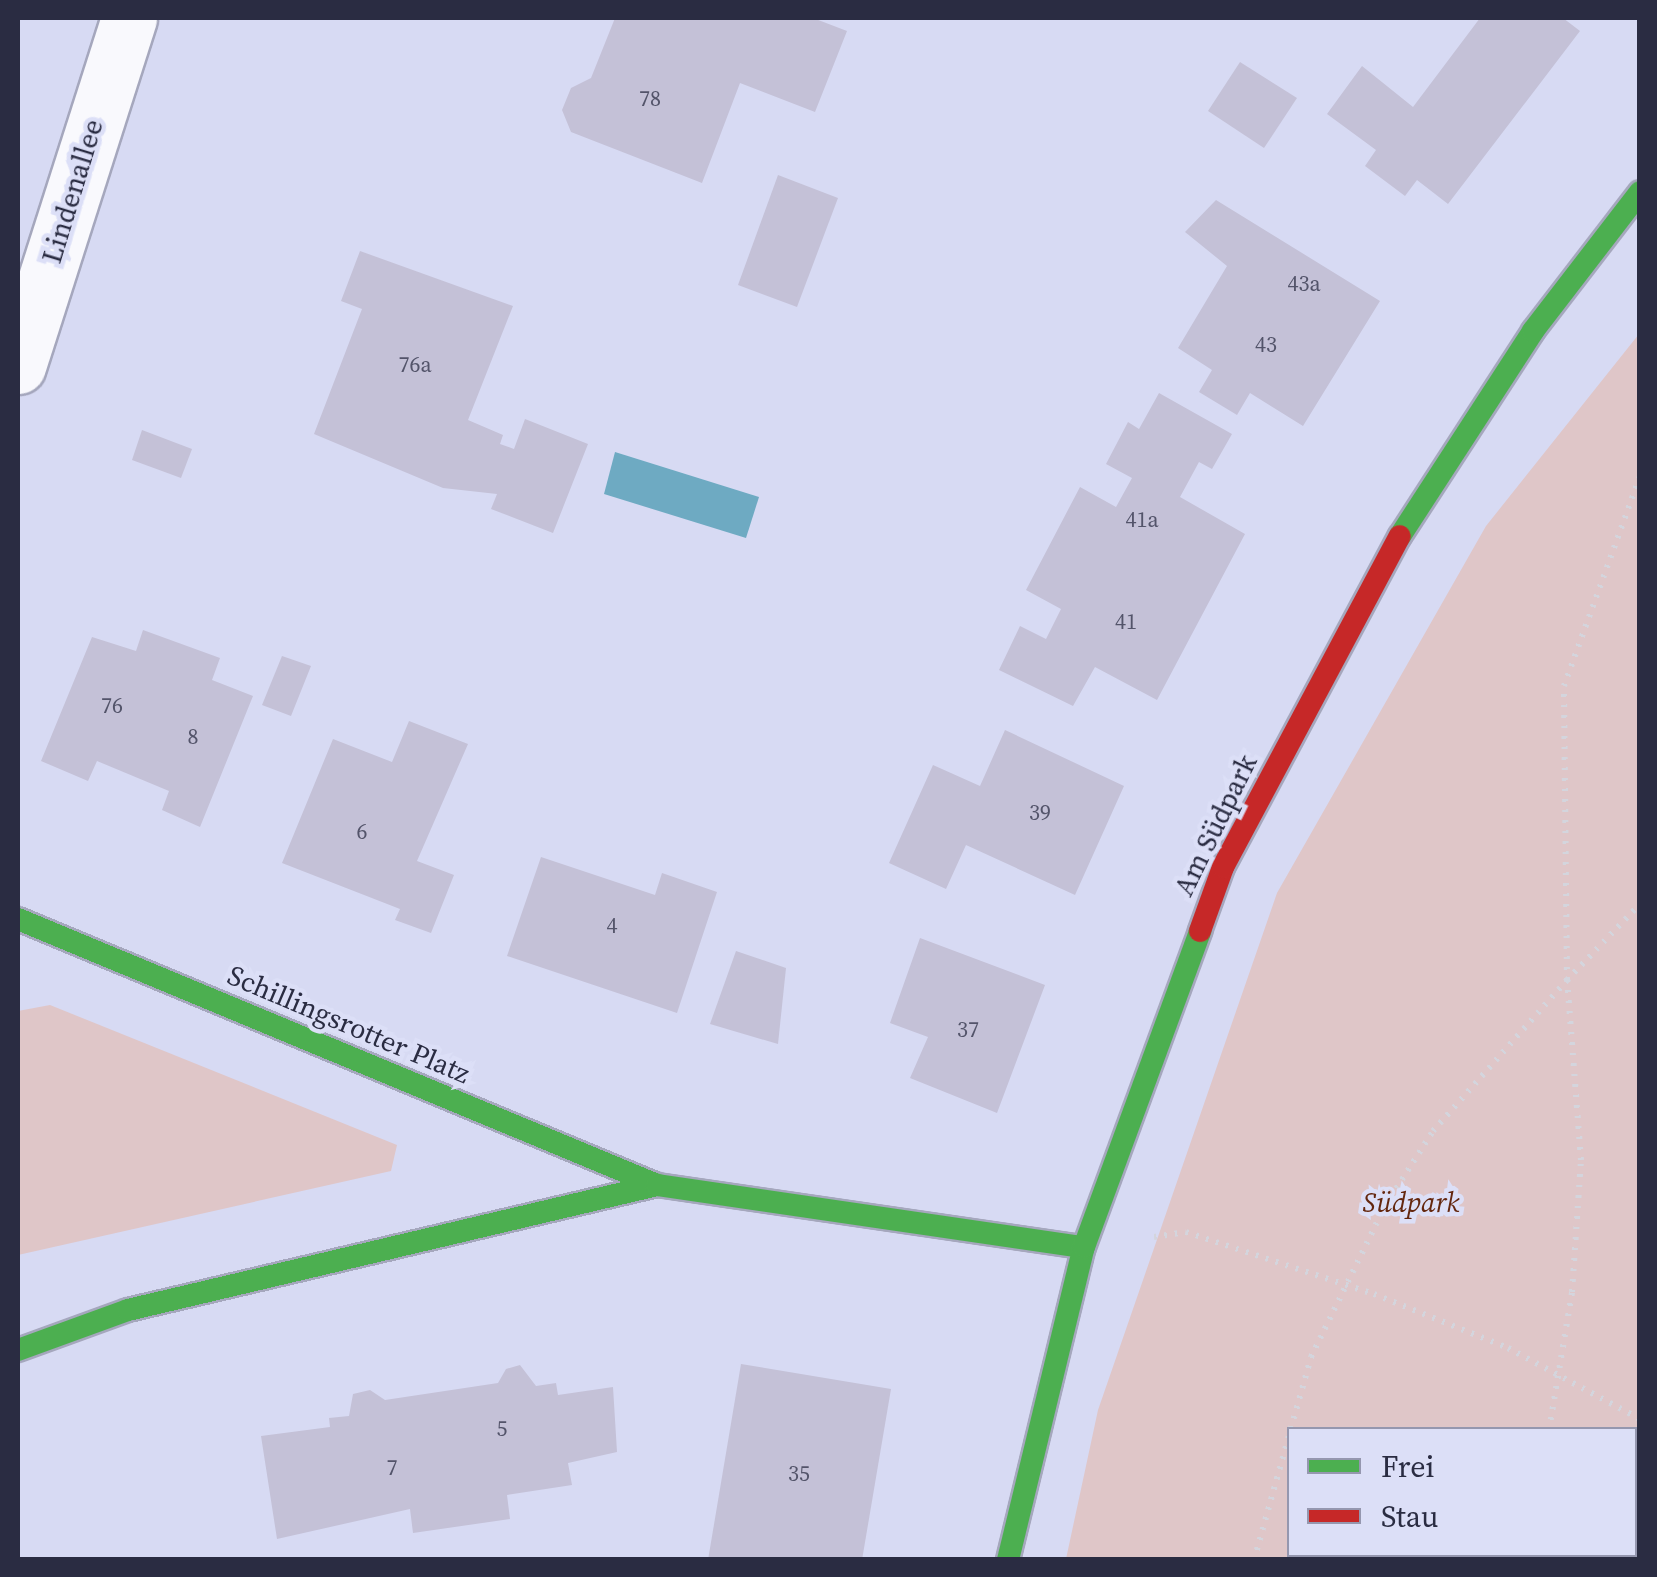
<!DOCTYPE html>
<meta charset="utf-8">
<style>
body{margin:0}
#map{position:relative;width:1657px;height:1577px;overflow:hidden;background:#d7daf3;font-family:"Source Serif 4",serif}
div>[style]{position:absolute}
.green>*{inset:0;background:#dfc6c8}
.water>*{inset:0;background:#6eaac2}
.building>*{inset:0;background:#c4c1d7}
.path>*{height:6px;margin-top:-3px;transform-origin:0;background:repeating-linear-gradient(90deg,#d4d5dd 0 2.5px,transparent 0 10.5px)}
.roads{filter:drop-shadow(2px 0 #a5a7bd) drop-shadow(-2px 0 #a5a7bd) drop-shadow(0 2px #a5a7bd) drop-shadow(0 -2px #a5a7bd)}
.street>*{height:55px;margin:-27.5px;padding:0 27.5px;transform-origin:27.5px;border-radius:27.5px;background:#f9f9fd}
.fast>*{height:22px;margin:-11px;padding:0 11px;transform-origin:11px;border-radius:11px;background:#4caf50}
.jam>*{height:22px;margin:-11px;padding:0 11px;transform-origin:11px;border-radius:11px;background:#c62828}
span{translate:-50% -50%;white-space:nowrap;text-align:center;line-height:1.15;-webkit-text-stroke:9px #dcdff7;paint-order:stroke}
.number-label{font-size:22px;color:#53546a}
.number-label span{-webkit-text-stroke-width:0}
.street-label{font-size:28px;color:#2a2c42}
.park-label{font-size:28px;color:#64270f;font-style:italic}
.frame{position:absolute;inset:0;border:20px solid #2a2c42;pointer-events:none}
.legend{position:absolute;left:1287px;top:1427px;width:350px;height:130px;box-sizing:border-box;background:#dcdff7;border:2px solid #9597af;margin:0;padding:12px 18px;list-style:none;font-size:30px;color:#2a2c42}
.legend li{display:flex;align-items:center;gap:20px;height:50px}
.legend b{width:50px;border:2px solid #9597af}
</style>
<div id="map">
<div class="green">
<div style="clip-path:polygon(evenodd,1639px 334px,1639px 1559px,1066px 1559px,1098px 1410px,1277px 893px,1486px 526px,1639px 334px,1290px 1430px,1634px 1430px,1634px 1554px,1290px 1554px,1290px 1430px)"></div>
<div style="clip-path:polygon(50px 1005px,397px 1145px,391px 1171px,18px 1255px,18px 1011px)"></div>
</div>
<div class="water">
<div style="clip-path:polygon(615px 452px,759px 497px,746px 538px,604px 494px)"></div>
</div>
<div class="building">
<div style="clip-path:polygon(615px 18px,813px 18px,847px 31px,815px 112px,740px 83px,702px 183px,571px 132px,562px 110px,571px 88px,591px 78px)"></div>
<div style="clip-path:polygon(1480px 18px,1563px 18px,1580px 31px,1448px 204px,1417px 180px,1405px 196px,1365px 166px,1376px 150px,1327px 114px,1362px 66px,1413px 107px)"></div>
<div style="clip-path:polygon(1240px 62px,1297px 98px,1264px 148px,1208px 111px)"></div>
<div style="clip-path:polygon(778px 175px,838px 198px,797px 307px,738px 285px)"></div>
<div style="clip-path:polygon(1216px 200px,1380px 301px,1303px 426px,1250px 393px,1237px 415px,1199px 392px,1212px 370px,1178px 348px,1227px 266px,1185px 232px)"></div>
<div style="clip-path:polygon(360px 251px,513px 306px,468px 420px,503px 435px,500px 444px,514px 449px,525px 419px,588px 444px,553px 533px,491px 509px,497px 494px,443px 488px,314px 434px,362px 309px,341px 301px)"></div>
<div style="clip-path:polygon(1159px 393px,1232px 434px,1212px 469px,1199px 462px,1180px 497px,1245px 534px,1157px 700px,1095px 667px,1073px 706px,999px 670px,1020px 626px,1046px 639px,1061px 609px,1026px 590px,1080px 487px,1116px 507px,1132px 478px,1106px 464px,1128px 422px,1139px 429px)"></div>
<div style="clip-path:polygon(142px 430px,192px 449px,181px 478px,132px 460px)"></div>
<div style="clip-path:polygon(143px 630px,220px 658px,212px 680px,253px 696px,200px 827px,162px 810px,169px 791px,97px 761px,88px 781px,41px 761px,92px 637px,136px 651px)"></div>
<div style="clip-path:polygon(282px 656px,311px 666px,291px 716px,262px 705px)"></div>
<div style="clip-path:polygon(409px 721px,468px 744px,417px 861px,454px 875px,431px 933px,395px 920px,400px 909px,282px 863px,333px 739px,392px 762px)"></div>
<div style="clip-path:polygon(1005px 730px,1124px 786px,1075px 895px,966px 845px,946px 889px,889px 863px,933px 765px,980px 786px)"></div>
<div style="clip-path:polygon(541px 857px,655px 895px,662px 873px,717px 892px,677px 1013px,507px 956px)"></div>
<div style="clip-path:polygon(920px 938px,1045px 985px,997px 1113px,910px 1078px,928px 1037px,890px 1023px)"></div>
<div style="clip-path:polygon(736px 951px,786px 968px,778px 1044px,710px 1024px)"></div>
<div style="clip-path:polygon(741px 1364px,891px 1389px,862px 1560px,708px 1560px)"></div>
<div style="clip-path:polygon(520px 1365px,536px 1386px,556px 1383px,558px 1395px,613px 1387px,617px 1452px,568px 1463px,572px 1485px,507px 1495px,510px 1519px,413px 1533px,410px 1509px,277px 1539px,261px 1436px,330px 1427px,329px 1418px,349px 1416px,353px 1394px,370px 1390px,385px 1400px,498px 1383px,506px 1369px)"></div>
</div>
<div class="path">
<div style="left:1154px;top:1237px;width:32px;rotate:-9deg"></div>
<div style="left:1186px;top:1232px;width:198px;rotate:18.3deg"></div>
<div style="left:1374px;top:1294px;width:144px;rotate:21.9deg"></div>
<div style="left:1508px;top:1348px;width:150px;rotate:28.3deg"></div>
<div style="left:1549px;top:1430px;width:140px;rotate:-80.5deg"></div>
<div style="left:1572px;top:1292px;width:132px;rotate:-86.1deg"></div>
<div style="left:1581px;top:1160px;width:181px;rotate:-94.4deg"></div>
<div style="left:1567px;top:980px;width:105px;rotate:-46.2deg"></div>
<div style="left:1254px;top:1560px;width:211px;rotate:-74.3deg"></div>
<div style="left:1311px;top:1357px;width:168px;rotate:-63.9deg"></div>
<div style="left:1385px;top:1206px;width:89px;rotate:-57.4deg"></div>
<div style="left:1433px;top:1131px;width:202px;rotate:-48.4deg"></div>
<div style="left:1567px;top:980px;width:294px;rotate:-90.6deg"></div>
<div style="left:1564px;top:686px;width:223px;rotate:-70.1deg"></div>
<div style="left:1518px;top:1560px;width:6px;rotate:-81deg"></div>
</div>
<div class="roads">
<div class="street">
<div style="left:18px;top:366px;width:365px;rotate:-72.3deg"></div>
</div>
<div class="fast">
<div style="left:1400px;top:536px;width:244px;rotate:-57deg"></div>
<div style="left:1533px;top:331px;width:175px;rotate:-52.4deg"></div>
<div style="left:18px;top:919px;width:692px;rotate:22.6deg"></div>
<div style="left:18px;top:1350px;width:117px;rotate:-20deg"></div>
<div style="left:128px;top:1310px;width:544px;rotate:-13.29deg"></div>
<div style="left:657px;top:1185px;width:431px;rotate:8.3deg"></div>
<div style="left:1008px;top:1560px;width:322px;rotate:-76.4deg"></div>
<div style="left:1084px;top:1247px;width:337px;rotate:-69.8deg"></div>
</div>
<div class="jam">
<div style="left:1200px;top:931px;width:68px;rotate:-70.2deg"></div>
<div style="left:1223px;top:867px;width:375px;rotate:-61.9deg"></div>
</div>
</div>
<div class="number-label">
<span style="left:650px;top:99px">78</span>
<span style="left:1304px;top:284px">43a</span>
<span style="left:1266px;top:345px">43</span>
<span style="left:415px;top:365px">76a</span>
<span style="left:1142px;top:520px">41a</span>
<span style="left:1126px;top:622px">41</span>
<span style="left:112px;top:706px">76</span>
<span style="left:193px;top:737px">8</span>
<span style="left:1040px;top:813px">39</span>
<span style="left:362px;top:832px">6</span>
<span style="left:612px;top:926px">4</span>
<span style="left:968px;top:1030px">37</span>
<span style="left:502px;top:1429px">5</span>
<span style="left:392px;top:1468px">7</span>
<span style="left:799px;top:1474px">35</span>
</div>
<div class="street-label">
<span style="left:72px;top:191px;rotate:-73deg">Lindenallee</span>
<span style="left:1215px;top:825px;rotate:-64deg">Am Südpark</span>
<span style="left:349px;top:1024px;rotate:23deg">Schillingsrotter Platz</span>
</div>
<div class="park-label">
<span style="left:1411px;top:1202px">Südpark</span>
</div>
<div class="frame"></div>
<ul class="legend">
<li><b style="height:12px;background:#4caf50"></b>Frei</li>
<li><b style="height:12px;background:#c62828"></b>Stau</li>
</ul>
</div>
